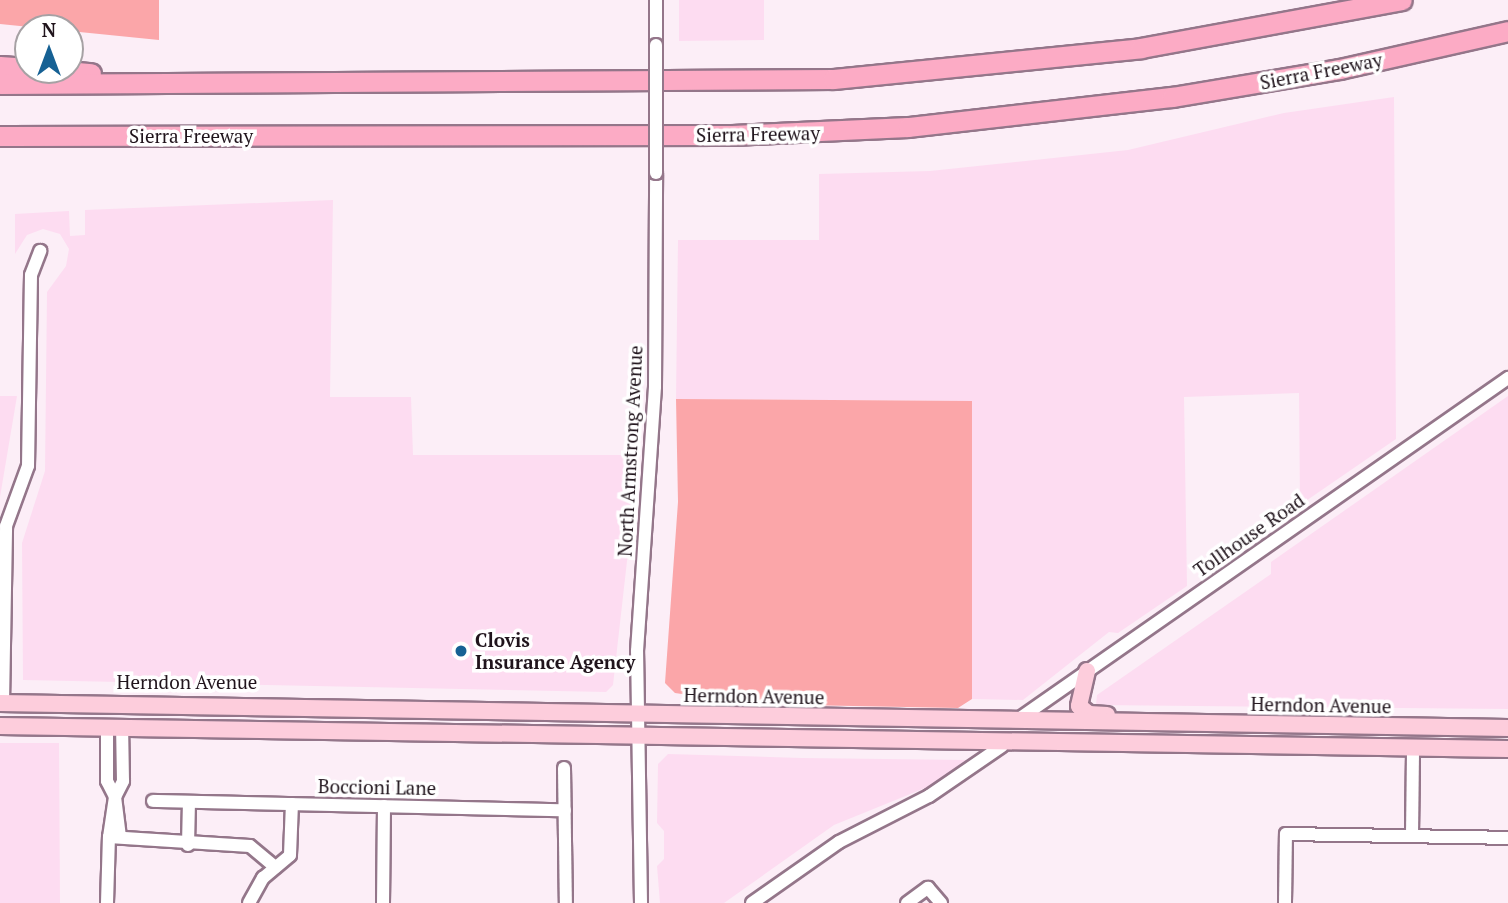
<!DOCTYPE html>
<style>
body{margin:0}
#map{position:relative;width:1508px;height:903px;overflow:hidden;background:#fceef7;font-family:"PT Serif",serif}
div>[style]{position:absolute}
.built>*{inset:0;background:#fddcf1}
.green>*{inset:0;background:#fba6a9}
.roads{filter:drop-shadow(2px 0 #94768a) drop-shadow(-2px 0 #94768a) drop-shadow(0 2px #94768a) drop-shadow(0 -2px #94768a)}
.minor>*{height:12px;margin:-6px;padding:0 6px;transform-origin:6px;border-radius:6px;background:#fff}
.major>*{height:16px;margin:-8px;padding:0 8px;transform-origin:8px;border-radius:8px;background:#fdcddc}
.highway>*{height:19px;margin:-9.5px;padding:0 9.5px;transform-origin:9.5px;border-radius:9.5px;background:#fcabc5}
.bridges{filter:drop-shadow(2px 0 #94768a) drop-shadow(-2px 0 #94768a) drop-shadow(0 2px #94768a) drop-shadow(0 -2px #94768a)}
.minor-bridge>*{height:12px;margin:-6px;padding:0 6px;transform-origin:6px;border-radius:6px;background:#fff}
.dots>*{width:19px;height:19px;translate:-50% -50%;box-sizing:border-box;border:4px solid #fff;border-radius:50%}
span{translate:-50% -50%;white-space:nowrap;text-align:center;line-height:1.15;-webkit-text-stroke:7px #fff;paint-order:stroke}
.street-label{font-size:19px;color:#20141c}
.poi-label{font-size:19px;color:#20141c;font-weight:700}
.left{translate:0 -50%;text-align:left}
.north{position:absolute;left:14px;top:14px;width:70px;height:70px;box-sizing:border-box;background:#fff;border:2px solid #a6a1a4;border-radius:50%;rotate:0deg;font-size:19px;font-weight:700;line-height:28px;text-align:center;color:#20141c}
.north::after{content:'';display:block;margin:auto;width:24px;height:32px;background:#166194;clip-path:polygon(50% 0,100% 100%,50% 72%,0 100%)}
</style>
<div id="map">
<div class="built">
<div style="clip-path:polygon(679px 0,764px 0,764px 40px,679px 41px)"></div>
<div style="clip-path:polygon(1394px 97px,1396px 439px,1300px 505px,1299px 393px,1184px 397px,1187px 586px,1118px 633px,1109px 632px,1023px 700px,972px 699px,972px 401px,676px 399px,678px 240px,819px 240px,819px 174px,930px 171px,1128px 150px,1284px 113px)"></div>
<div style="clip-path:polygon(333px 200px,330px 397px,411px 397px,413px 455px,639px 455px,613px 685px,606px 692px,23px 680px,22px 543px,45px 471px,47px 292px,66px 266px,69px 249px,60px 234px,43px 229px,27px 235px,15px 254px,15px 214px,69px 211px,70px 236px,85px 235px,85px 210px)"></div>
<div style="clip-path:polygon(0 396px,17px 396px,0 497px)"></div>
<div style="clip-path:polygon(1508px 396px,1508px 709px,1096px 705px,1097px 695px,1271px 574px,1271px 562px)"></div>
<div style="clip-path:polygon(0 743px,59px 743px,60px 903px,0 903px)"></div>
<div style="clip-path:polygon(668px 754px,802px 758px,968px 760px,930px 786px,834px 825px,724px 903px,660px 903px,657px 866px,664px 859px,664px 831px,657px 823px,658px 764px)"></div>
</div>
<div class="green">
<div style="clip-path:polygon(0 0,159px 0,159px 40px,0 24px)"></div>
<div style="clip-path:polygon(676px 399px,972px 401px,972px 699px,958px 708px,750px 704px,675px 693px,665px 683px,678px 502px)"></div>
</div>
<div class="roads">
<div class="minor">
<div style="left:656px;top:45px;width:45px;rotate:-90deg"></div>
<div style="left:3px;top:703px;width:177px;rotate:-89deg"></div>
<div style="left:6px;top:526px;width:64px;rotate:-69.9deg"></div>
<div style="left:28px;top:466px;width:191px;rotate:-89.1deg"></div>
<div style="left:31px;top:275px;width:26px;rotate:-69deg"></div>
<div style="left:1016px;top:721px;width:600px;rotate:-34.88deg"></div>
<div style="left:107px;top:727px;width:54px;rotate:90deg"></div>
<div style="left:107px;top:781px;width:18px;rotate:63deg"></div>
<div style="left:115px;top:797px;width:40px;rotate:98.5deg"></div>
<div style="left:564px;top:768px;width:135px;rotate:89.2deg"></div>
<div style="left:153px;top:801px;width:412px;rotate:1.3deg"></div>
<div style="left:1412px;top:835px;width:85px;rotate:-89.3deg"></div>
<div style="left:120px;top:837px;width:40px;rotate:-97.1deg"></div>
<div style="left:115px;top:797px;width:18px;rotate:-63deg"></div>
<div style="left:123px;top:781px;width:55px;rotate:-91deg"></div>
<div style="left:188px;top:845px;width:43px;rotate:-88.7deg"></div>
<div style="left:107px;top:903px;width:66px;rotate:-88.3deg"></div>
<div style="left:109px;top:837px;width:141px;rotate:3.7deg"></div>
<div style="left:250px;top:846px;width:33px;rotate:40deg"></div>
<div style="left:249px;top:903px;width:29px;rotate:-61deg"></div>
<div style="left:263px;top:878px;width:35px;rotate:-40deg"></div>
<div style="left:290px;top:855px;width:51px;rotate:-87.8deg"></div>
<div style="left:383px;top:903px;width:97px;rotate:-89.4deg"></div>
<div style="left:641px;top:903px;width:252px;rotate:-90.9deg"></div>
<div style="left:637px;top:651px;width:265px;rotate:-86.1deg"></div>
<div style="left:655px;top:387px;width:214px;rotate:-89.7deg"></div>
<div style="left:752px;top:903px;width:106px;rotate:-35deg"></div>
<div style="left:839px;top:842px;width:101px;rotate:-27.1deg"></div>
<div style="left:929px;top:796px;width:88px;rotate:-34.4deg"></div>
<div style="left:907px;top:903px;width:26px;rotate:-36deg"></div>
<div style="left:928px;top:888px;width:20px;rotate:49deg"></div>
<div style="left:1285px;top:903px;width:69px;rotate:-89.2deg"></div>
<div style="left:1286px;top:834px;width:222px;rotate:1deg"></div>
</div>
<div class="major">
<div style="left:1087px;top:671px;width:36px;rotate:103deg"></div>
<div style="left:1079px;top:706px;width:13px;rotate:39deg"></div>
<div style="left:1089px;top:714px;width:18px;rotate:3deg"></div>
<div style="left:0;top:703px;width:1508px;rotate:0.95deg"></div>
<div style="left:0;top:726px;width:1508px;rotate:0.87deg"></div>
</div>
<div class="highway">
<div style="left:0;top:66px;width:28px;rotate:4deg"></div>
<div style="left:55px;top:70px;width:36px;rotate:5deg"></div>
<div style="left:0;top:84px;width:833px;rotate:-0.34deg"></div>
<div style="left:833px;top:79px;width:310px;rotate:-5.7deg"></div>
<div style="left:1141px;top:48px;width:265px;rotate:-10.4deg"></div>
<div style="left:0;top:136px;width:732px;rotate:-0.08deg"></div>
<div style="left:732px;top:135px;width:176px;rotate:-2.6deg"></div>
<div style="left:908px;top:127px;width:266px;rotate:-6.5deg"></div>
<div style="left:1172px;top:97px;width:170px;rotate:-9.5deg"></div>
<div style="left:1340px;top:69px;width:172px;rotate:-12.7deg"></div>
</div>
</div>
<div class="bridges">
<div class="minor-bridge">
<div style="left:656px;top:173px;width:128px;rotate:-90deg"></div>
</div>
</div>
<div class="dots">
<div style="left:461px;top:651px;background:#166194"></div>
</div>
<div class="street-label">
<span style="left:1321px;top:71px;rotate:-11deg">Sierra Freeway</span>
<span style="left:758px;top:134px;rotate:-1deg">Sierra Freeway</span>
<span style="left:191px;top:136px">Sierra Freeway</span>
<span style="left:630px;top:451px;rotate:-87deg">North Armstrong Avenue</span>
<span style="left:1249px;top:535px;rotate:-35deg">Tollhouse Road</span>
<span style="left:187px;top:682px">Herndon Avenue</span>
<span style="left:754px;top:696px;rotate:1deg">Herndon Avenue</span>
<span style="left:1321px;top:705px;rotate:1deg">Herndon Avenue</span>
<span style="left:377px;top:787px;rotate:1deg">Boccioni Lane</span>
</div>
<div class="poi-label">
<span class="left" style="left:475px;top:651px">Clovis<br>Insurance Agency</span>
</div>
<div class="north">N</div>
</div>
